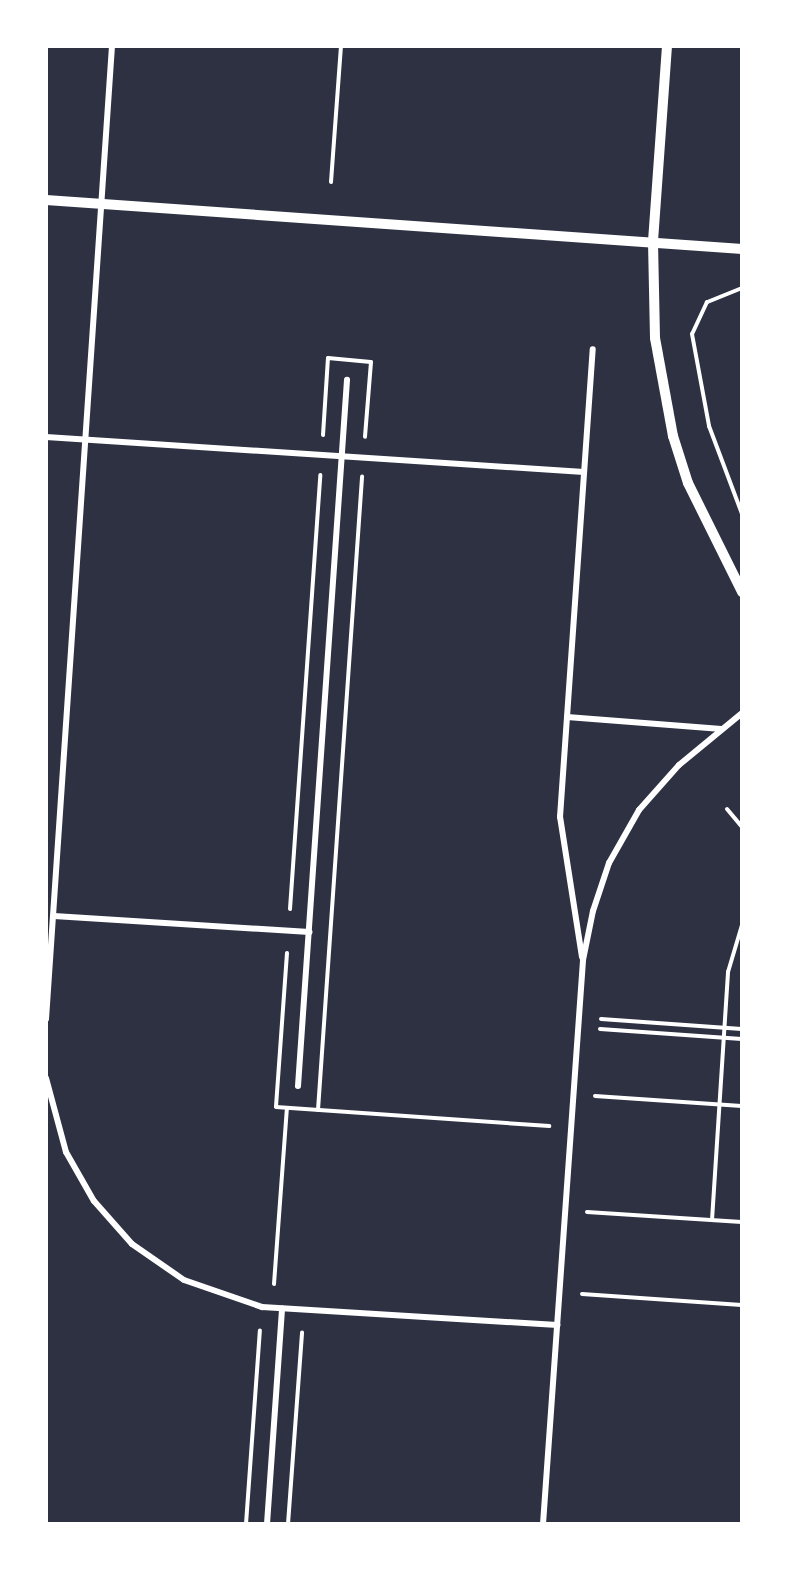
<!DOCTYPE html>
<style>
body{margin:0}
#map{position:relative;width:788px;height:1570px;overflow:hidden;background:#2d3142;font-family:"PT Sans",sans-serif}
div>[style]{position:absolute}
.path>*{height:4px;margin:-2px;padding:0 2px;transform-origin:2px;border-radius:2px;background:#fff}
.minor>*{height:6px;margin:-3px;padding:0 3px;transform-origin:3px;border-radius:3px;background:#fff}
.tertiary>*{height:10px;margin:-5px;padding:0 5px;transform-origin:5px;border-radius:5px;background:#fff}
span{translate:-50% -50%;white-space:nowrap;text-align:center;line-height:1.15;-webkit-text-stroke:5px #fff;paint-order:stroke}
.frame{position:absolute;inset:0;border:48px solid #fff;pointer-events:none}
</style>
<div id="map">
<div class="path">
<div style="left:331px;top:182px;width:136px;rotate:-85.8deg"></div>
<div style="left:742px;top:288px;width:38px;rotate:158deg"></div>
<div style="left:707px;top:302px;width:35px;rotate:115deg"></div>
<div style="left:692px;top:334px;width:94px;rotate:79.5deg"></div>
<div style="left:709px;top:426px;width:94px;rotate:69.4deg"></div>
<div style="left:323px;top:435px;width:77px;rotate:-86.3deg"></div>
<div style="left:328px;top:358px;width:43px;rotate:5.3deg"></div>
<div style="left:371px;top:362px;width:75px;rotate:94.6deg"></div>
<div style="left:727px;top:809px;width:23px;rotate:50deg"></div>
<div style="left:290px;top:909px;width:435px;rotate:-86deg"></div>
<div style="left:287px;top:953px;width:154px;rotate:94.1deg"></div>
<div style="left:276px;top:1107px;width:274px;rotate:4deg"></div>
<div style="left:601px;top:1019px;width:141px;rotate:4.1deg"></div>
<div style="left:600px;top:1029px;width:142px;rotate:4deg"></div>
<div style="left:595px;top:1096px;width:147px;rotate:3.9deg"></div>
<div style="left:318px;top:1110px;width:635px;rotate:-86.02deg"></div>
<div style="left:587px;top:1212px;width:155px;rotate:3.7deg"></div>
<div style="left:712px;top:1220px;width:249px;rotate:-86.3deg"></div>
<div style="left:728px;top:972px;width:49px;rotate:-73.4deg"></div>
<div style="left:274px;top:1284px;width:176px;rotate:-85.8deg"></div>
<div style="left:582px;top:1294px;width:160px;rotate:3.9deg"></div>
<div style="left:246px;top:1524px;width:194px;rotate:-85.9deg"></div>
<div style="left:288px;top:1524px;width:192px;rotate:-85.8deg"></div>
</div>
<div class="minor">
<div style="left:46px;top:437px;width:539px;rotate:3.72deg"></div>
<div style="left:567px;top:717px;width:155px;rotate:4.4deg"></div>
<div style="left:54px;top:916px;width:256px;rotate:3.6deg"></div>
<div style="left:582px;top:957px;width:142px;rotate:-98.9deg"></div>
<div style="left:560px;top:817px;width:469px;rotate:-86deg"></div>
<div style="left:46px;top:1019px;width:975px;rotate:-86.12deg"></div>
<div style="left:46px;top:1078px;width:77px;rotate:74.9deg"></div>
<div style="left:66px;top:1152px;width:56px;rotate:60.3deg"></div>
<div style="left:94px;top:1201px;width:57px;rotate:48.5deg"></div>
<div style="left:132px;top:1244px;width:63px;rotate:34.7deg"></div>
<div style="left:184px;top:1280px;width:83px;rotate:19.1deg"></div>
<div style="left:262px;top:1307px;width:296px;rotate:3.5deg"></div>
<div style="left:298px;top:1086px;width:708px;rotate:-86.03deg"></div>
<div style="left:267px;top:1524px;width:216px;rotate:-86deg"></div>
<div style="left:543px;top:1524px;width:565px;rotate:-85.94deg"></div>
<div style="left:583px;top:960px;width:50px;rotate:-78.5deg"></div>
<div style="left:593px;top:911px;width:51px;rotate:-71.6deg"></div>
<div style="left:609px;top:863px;width:61px;rotate:-60.5deg"></div>
<div style="left:639px;top:810px;width:60px;rotate:-48.4deg"></div>
<div style="left:679px;top:765px;width:82px;rotate:-39.5deg"></div>
</div>
<div class="tertiary">
<div style="left:667px;top:46px;width:196px;rotate:94.1deg"></div>
<div style="left:653px;top:242px;width:96px;rotate:88.8deg"></div>
<div style="left:655px;top:338px;width:100px;rotate:79.6deg"></div>
<div style="left:673px;top:436px;width:49px;rotate:72.3deg"></div>
<div style="left:688px;top:483px;width:122px;rotate:63.6deg"></div>
<div style="left:46px;top:200px;width:698px;rotate:4.03deg"></div>
</div>
<div class="frame"></div>
</div>
